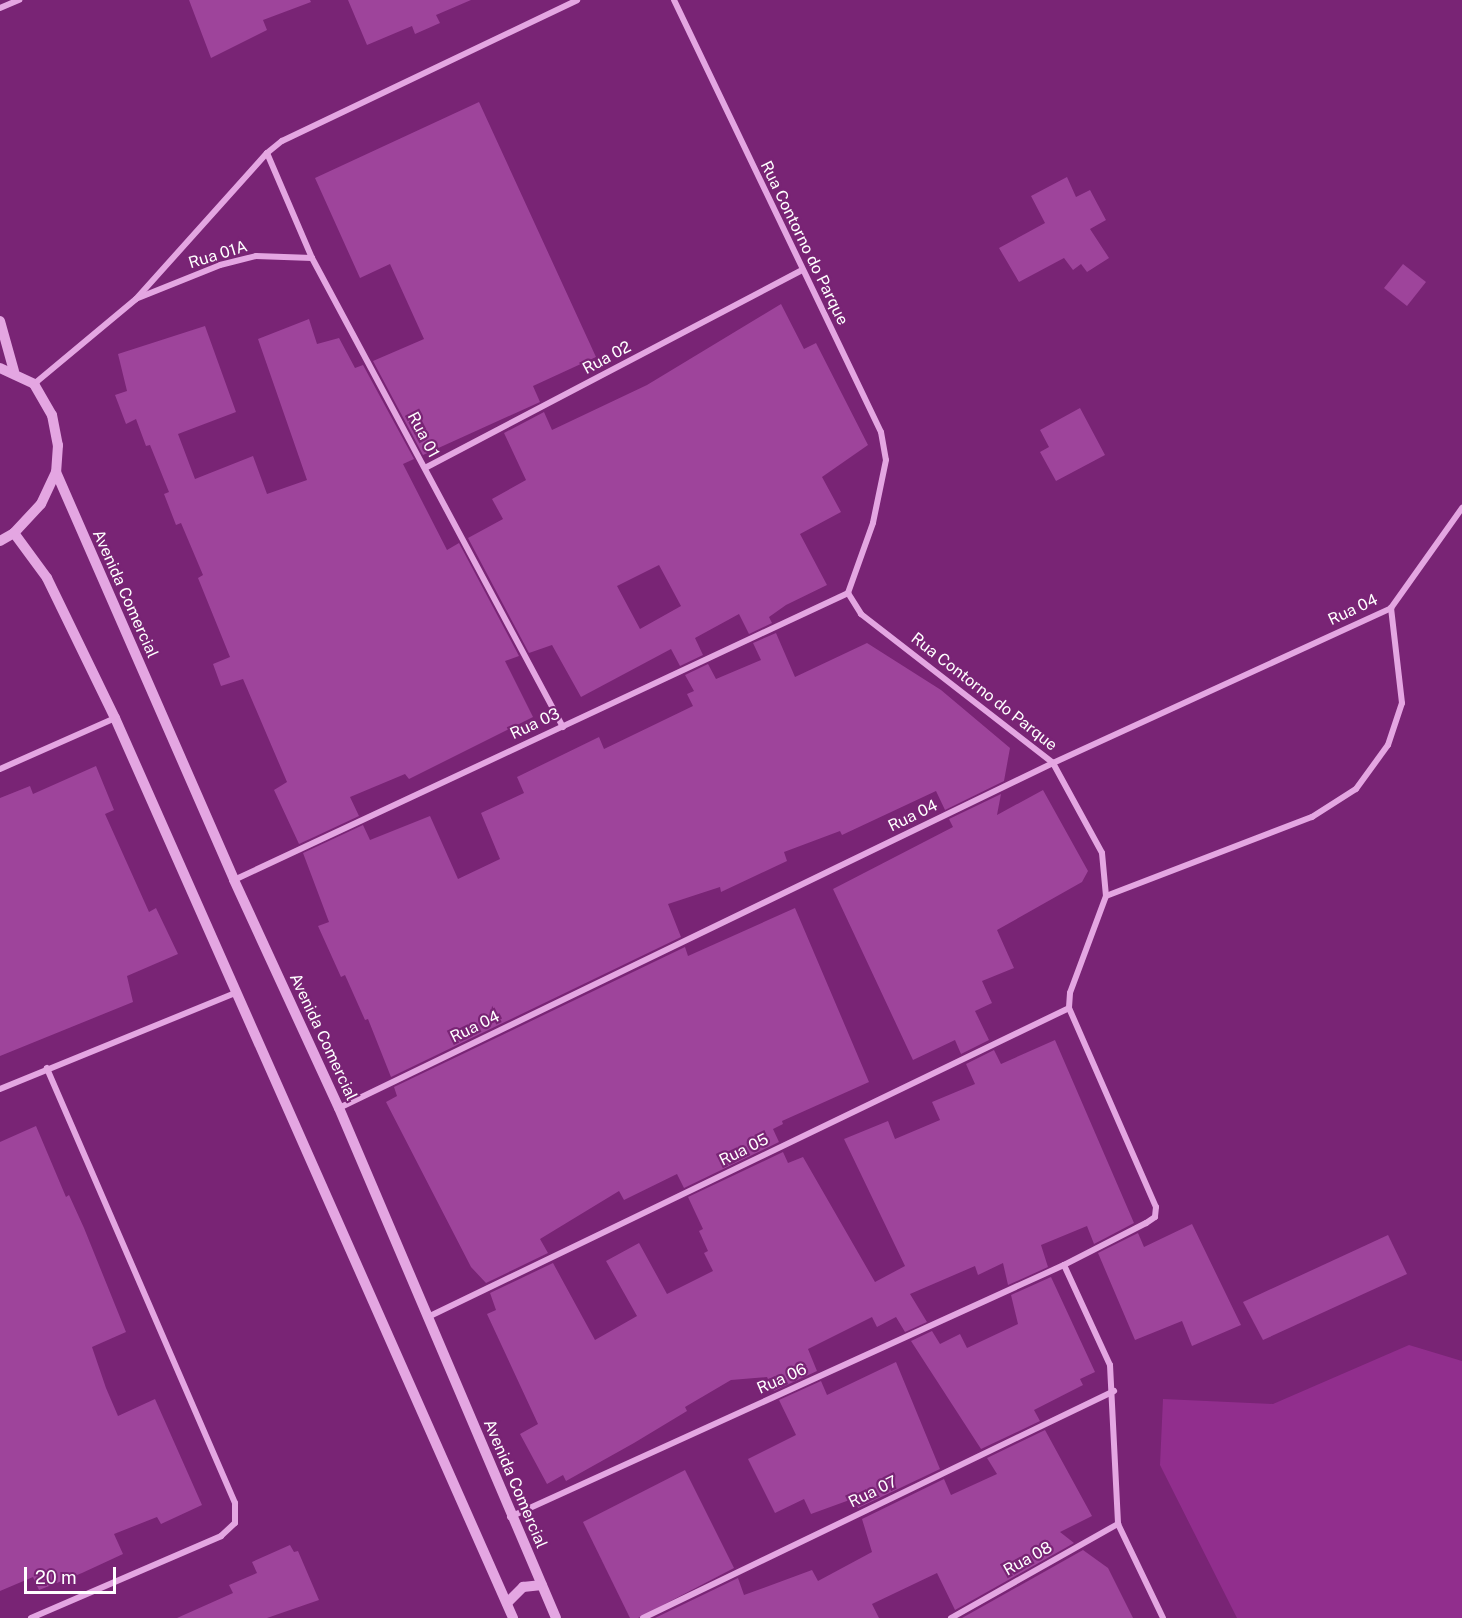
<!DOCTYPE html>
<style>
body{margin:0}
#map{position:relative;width:1462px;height:1618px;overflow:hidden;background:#792475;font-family:"Public Sans",sans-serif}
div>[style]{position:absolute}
.green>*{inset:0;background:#912e8d}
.building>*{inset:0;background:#9e449b}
.minor>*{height:6px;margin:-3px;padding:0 3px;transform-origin:3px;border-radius:3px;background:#e4a6e2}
.tertiary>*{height:10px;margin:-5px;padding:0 5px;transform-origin:5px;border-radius:5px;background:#e4a6e2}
span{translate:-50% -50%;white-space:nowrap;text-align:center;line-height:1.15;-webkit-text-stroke:4.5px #792475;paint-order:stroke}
.street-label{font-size:16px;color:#fff}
.scale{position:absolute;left:24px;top:1567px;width:92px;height:27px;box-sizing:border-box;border:3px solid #fff;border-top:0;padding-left:8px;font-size:18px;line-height:21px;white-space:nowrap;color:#fff;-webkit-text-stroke:4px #792475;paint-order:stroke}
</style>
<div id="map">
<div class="green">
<i style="clip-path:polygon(1409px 1345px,1462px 1361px,1462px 1618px,1237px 1618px,1160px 1465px,1163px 1399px,1273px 1404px)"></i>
</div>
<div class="building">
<i style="clip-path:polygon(189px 0,310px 0,311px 2px,263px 20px,267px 30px,211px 58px)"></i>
<i style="clip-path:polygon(348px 0,471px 0,436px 15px,440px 23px,415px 34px,412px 26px,367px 45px)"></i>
<i style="clip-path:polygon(479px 102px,596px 357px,533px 386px,540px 402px,423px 455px,373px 361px,424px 339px,390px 264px,360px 278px,315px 178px)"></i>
<i style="clip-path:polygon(1067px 177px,1076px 197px,1090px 190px,1106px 220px,1090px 229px,1109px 258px,1087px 272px,1081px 264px,1073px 270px,1064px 258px,1019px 282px,999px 248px,1045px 223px,1031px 196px)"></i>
<i style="clip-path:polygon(1403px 264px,1426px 282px,1407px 306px,1384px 288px)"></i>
<i style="clip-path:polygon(evenodd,781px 304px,804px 349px,816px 343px,868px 445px,822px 477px,841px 512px,800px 534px,827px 585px,786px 605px,769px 617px,772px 623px,749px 634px,739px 614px,695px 638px,703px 655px,680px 666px,671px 649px,581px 697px,552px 645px,529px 653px,468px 538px,503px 519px,492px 499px,526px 480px,504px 433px,544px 412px,552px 430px,647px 385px,781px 304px,659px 565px,681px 606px,640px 629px,617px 586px,659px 565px)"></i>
<i style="clip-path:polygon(309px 319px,317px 344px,339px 338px,355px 368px,363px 365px,414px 459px,403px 464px,447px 550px,459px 543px,519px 656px,505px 661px,533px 717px,409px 779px,405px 774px,350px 797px,359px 816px,299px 844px,274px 790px,287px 782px,243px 679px,221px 686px,213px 664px,230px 657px,198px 578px,203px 575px,181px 523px,176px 525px,164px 494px,169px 492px,150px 445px,146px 446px,136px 419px,126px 424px,115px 395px,127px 391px,118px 354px,205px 326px,236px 412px,178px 434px,195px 479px,253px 456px,267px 494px,307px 480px,258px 339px)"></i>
<i style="clip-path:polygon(1080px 408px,1105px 455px,1056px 481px,1040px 452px,1049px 447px,1040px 430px)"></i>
<i style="clip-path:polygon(776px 633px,795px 677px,867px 643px,941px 690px,1010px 748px,1004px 781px,945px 810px,936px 791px,842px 835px,840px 831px,784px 852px,787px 861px,721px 892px,720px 887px,668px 904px,681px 937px,391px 1077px,368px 1019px,365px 1020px,345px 975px,341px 977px,318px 926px,329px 922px,303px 853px,363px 825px,370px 840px,430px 816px,458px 879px,500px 859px,481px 813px,524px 793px,517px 777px,599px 737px,604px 749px,693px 706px,687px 694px,694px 691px,685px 675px,708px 664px,716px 679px,761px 660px,753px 643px)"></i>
<i style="clip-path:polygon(96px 766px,114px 810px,105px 814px,149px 912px,156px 908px,178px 954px,127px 976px,133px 1002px,0 1056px,0 798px,30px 786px,33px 794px)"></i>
<i style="clip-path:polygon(1043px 790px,1088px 871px,1082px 882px,997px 930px,1014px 968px,982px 981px,992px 1003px,975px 1011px,989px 1040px,961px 1054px,955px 1040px,913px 1060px,833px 889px,953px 827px,949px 819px,1001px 794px,997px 815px)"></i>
<i style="clip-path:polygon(795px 908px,869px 1082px,782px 1121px,783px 1124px,773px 1129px,779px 1142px,684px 1188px,677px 1174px,624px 1200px,619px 1191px,540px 1239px,548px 1253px,486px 1283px,471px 1267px,386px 1102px,397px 1096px,394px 1087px,685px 947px,688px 956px)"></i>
<i style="clip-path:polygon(1055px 1040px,1134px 1223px,1094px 1244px,1087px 1226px,1041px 1245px,1048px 1267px,1008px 1285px,1003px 1263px,978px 1275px,975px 1266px,910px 1294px,927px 1322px,905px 1332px,896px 1317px,877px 1327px,872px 1317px,808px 1349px,817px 1371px,774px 1391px,767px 1377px,731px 1380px,685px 1407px,687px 1411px,634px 1443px,566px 1481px,563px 1475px,547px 1484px,520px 1434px,538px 1424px,487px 1314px,496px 1310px,490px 1293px,553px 1263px,595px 1340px,637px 1316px,606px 1261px,639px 1243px,667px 1294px,713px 1271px,704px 1253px,708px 1251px,699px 1231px,703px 1229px,688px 1197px,783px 1152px,788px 1163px,803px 1157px,875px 1282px,905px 1266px,844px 1139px,888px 1121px,895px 1139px,940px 1120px,932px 1102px,975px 1084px,966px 1064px,994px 1050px,1001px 1064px)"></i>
<i style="clip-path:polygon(36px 1126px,66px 1197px,69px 1195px,84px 1228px,126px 1332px,92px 1347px,106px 1388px,118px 1416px,155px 1399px,202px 1505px,161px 1524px,157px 1517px,114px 1534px,123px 1554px,82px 1573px,39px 1590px,33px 1577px,0 1591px,0 1142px)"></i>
<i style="clip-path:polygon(1192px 1224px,1241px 1325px,1192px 1346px,1182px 1321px,1135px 1340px,1098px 1253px,1138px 1233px,1144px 1247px)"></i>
<i style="clip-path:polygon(1388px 1235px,1407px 1274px,1263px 1340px,1243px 1302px)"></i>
<i style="clip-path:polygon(1051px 1277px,1095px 1372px,1080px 1379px,1083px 1385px,1034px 1410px,1040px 1421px,981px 1449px,911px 1341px,932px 1331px,940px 1344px,960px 1334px,967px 1348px,1018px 1324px,1011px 1295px)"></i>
<i style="clip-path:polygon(896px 1362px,940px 1469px,858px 1508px,855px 1498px,811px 1514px,804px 1499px,775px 1513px,748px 1459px,796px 1435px,779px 1400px,821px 1381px,827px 1395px)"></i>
<i style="clip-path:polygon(1045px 1430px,1092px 1516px,1060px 1532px,1074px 1543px,955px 1610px,937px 1573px,872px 1604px,879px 1618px,655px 1618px,738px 1578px,744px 1595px,812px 1570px,818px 1581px,872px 1552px,862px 1519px,944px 1479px,951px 1495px,997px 1474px,987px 1458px)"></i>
<i style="clip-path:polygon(685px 1470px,734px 1568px,638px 1618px,630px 1618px,583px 1522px)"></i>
<i style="clip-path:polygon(290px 1545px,294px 1552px,298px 1551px,319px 1600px,267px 1618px,177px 1618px,233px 1593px,229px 1585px,257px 1573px,252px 1562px)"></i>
<i style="clip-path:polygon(1083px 1550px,1108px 1568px,1133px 1618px,962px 1618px)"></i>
</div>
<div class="minor">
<i style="left:674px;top:0;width:479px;rotate:64.4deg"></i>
<i style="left:881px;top:432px;width:28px;rotate:80deg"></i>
<i style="left:886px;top:460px;width:64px;rotate:101.7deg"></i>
<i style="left:873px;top:523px;width:74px;rotate:109.7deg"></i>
<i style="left:848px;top:593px;width:25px;rotate:58deg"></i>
<i style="left:861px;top:614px;width:243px;rotate:37.8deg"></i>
<i style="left:1053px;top:763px;width:102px;rotate:61.4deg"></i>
<i style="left:1102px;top:853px;width:43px;rotate:84.7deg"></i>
<i style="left:1106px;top:896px;width:103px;rotate:110.4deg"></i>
<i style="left:1070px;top:993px;width:15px;rotate:94deg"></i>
<i style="left:1069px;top:1008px;width:217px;rotate:66.4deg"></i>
<i style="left:1156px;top:1207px;width:10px;rotate:96deg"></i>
<i style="left:1155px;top:1217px;width:11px;rotate:146deg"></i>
<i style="left:1146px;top:1223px;width:92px;rotate:152.9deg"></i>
<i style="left:1064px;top:1265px;width:110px;rotate:65.3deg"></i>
<i style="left:1110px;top:1365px;width:159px;rotate:87.1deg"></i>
<i style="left:1118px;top:1524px;width:104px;rotate:64.4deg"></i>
<i style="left:0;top:8px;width:21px;rotate:-23deg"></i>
<i style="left:267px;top:153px;width:114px;rotate:66.8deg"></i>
<i style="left:312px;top:258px;width:532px;rotate:61.85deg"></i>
<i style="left:138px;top:298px;width:88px;rotate:-21.9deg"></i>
<i style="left:220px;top:265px;width:37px;rotate:-14deg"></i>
<i style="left:256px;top:256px;width:56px;rotate:2deg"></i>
<i style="left:34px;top:384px;width:133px;rotate:-39.8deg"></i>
<i style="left:136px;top:299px;width:196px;rotate:-48.1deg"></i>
<i style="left:267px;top:153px;width:19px;rotate:-39deg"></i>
<i style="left:282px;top:141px;width:327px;rotate:-25.5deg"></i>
<i style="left:425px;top:468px;width:426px;rotate:-27.7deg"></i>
<i style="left:0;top:769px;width:126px;rotate:-23.9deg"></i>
<i style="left:234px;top:880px;width:678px;rotate:-25.05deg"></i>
<i style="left:1106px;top:896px;width:221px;rotate:-21deg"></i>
<i style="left:1312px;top:817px;width:52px;rotate:-32.5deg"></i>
<i style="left:1356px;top:789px;width:54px;rotate:-54deg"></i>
<i style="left:1388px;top:745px;width:44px;rotate:-71.6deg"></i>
<i style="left:1402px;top:703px;width:96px;rotate:-96.6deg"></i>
<i style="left:0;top:1089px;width:254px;rotate:-22.2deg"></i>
<i style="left:339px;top:1108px;width:793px;rotate:-25.79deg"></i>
<i style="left:1053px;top:763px;width:372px;rotate:-24.6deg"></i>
<i style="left:1391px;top:608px;width:123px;rotate:-54.6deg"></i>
<i style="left:430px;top:1316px;width:709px;rotate:-25.73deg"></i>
<i style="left:510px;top:1517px;width:609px;rotate:-24.46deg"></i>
<i style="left:31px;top:1618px;width:207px;rotate:-23.3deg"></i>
<i style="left:221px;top:1536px;width:19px;rotate:-43deg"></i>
<i style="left:235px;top:1523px;width:20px;rotate:-90deg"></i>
<i style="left:235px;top:1503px;width:474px;rotate:-113.4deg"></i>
<i style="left:643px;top:1618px;width:523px;rotate:-25.73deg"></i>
<i style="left:951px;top:1618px;width:192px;rotate:-29.4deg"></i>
</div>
<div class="tertiary">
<i style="left:0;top:321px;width:52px;rotate:74.4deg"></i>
<i style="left:0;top:368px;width:38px;rotate:25deg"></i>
<i style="left:34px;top:384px;width:36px;rotate:60deg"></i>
<i style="left:52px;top:415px;width:31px;rotate:79deg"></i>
<i style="left:58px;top:445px;width:27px;rotate:94deg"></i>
<i style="left:56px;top:472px;width:35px;rotate:115deg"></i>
<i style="left:41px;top:504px;width:40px;rotate:133deg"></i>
<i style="left:14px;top:533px;width:16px;rotate:150deg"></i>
<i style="left:56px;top:472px;width:445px;rotate:66.4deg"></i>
<i style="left:234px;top:880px;width:251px;rotate:65.3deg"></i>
<i style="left:339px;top:1108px;width:554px;rotate:66.95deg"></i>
<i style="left:14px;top:533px;width:56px;rotate:53.7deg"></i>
<i style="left:47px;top:578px;width:156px;rotate:64.1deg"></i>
<i style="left:115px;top:718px;width:984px;rotate:66.14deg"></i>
<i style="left:507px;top:1603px;width:23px;rotate:-45deg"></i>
<i style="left:523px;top:1587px;width:19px;rotate:-6deg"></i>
</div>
<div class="street-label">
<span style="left:804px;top:243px;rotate:64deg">Rua Contorno do Parque</span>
<span style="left:218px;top:255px;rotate:-17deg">Rua 01A</span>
<span style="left:607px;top:358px;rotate:-28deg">Rua 02</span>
<span style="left:423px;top:435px;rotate:62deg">Rua 01</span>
<span style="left:125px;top:594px;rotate:66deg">Avenida Comercial</span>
<span style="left:1353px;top:610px;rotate:-25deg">Rua 04</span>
<span style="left:984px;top:692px;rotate:38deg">Rua Contorno do Parque</span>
<span style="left:535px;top:724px;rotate:-25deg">Rua 03</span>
<span style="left:913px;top:816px;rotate:-26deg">Rua 04</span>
<span style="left:475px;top:1027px;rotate:-26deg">Rua 04</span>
<span style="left:323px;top:1037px;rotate:65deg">Avenida Comercial</span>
<span style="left:744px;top:1150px;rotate:-26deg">Rua 05</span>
<span style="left:782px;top:1379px;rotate:-24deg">Rua 06</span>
<span style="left:515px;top:1484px;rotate:67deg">Avenida Comercial</span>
<span style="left:873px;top:1492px;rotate:-26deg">Rua 07</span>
<span style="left:1028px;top:1559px;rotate:-29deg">Rua 08</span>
</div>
<div class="scale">20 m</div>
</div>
